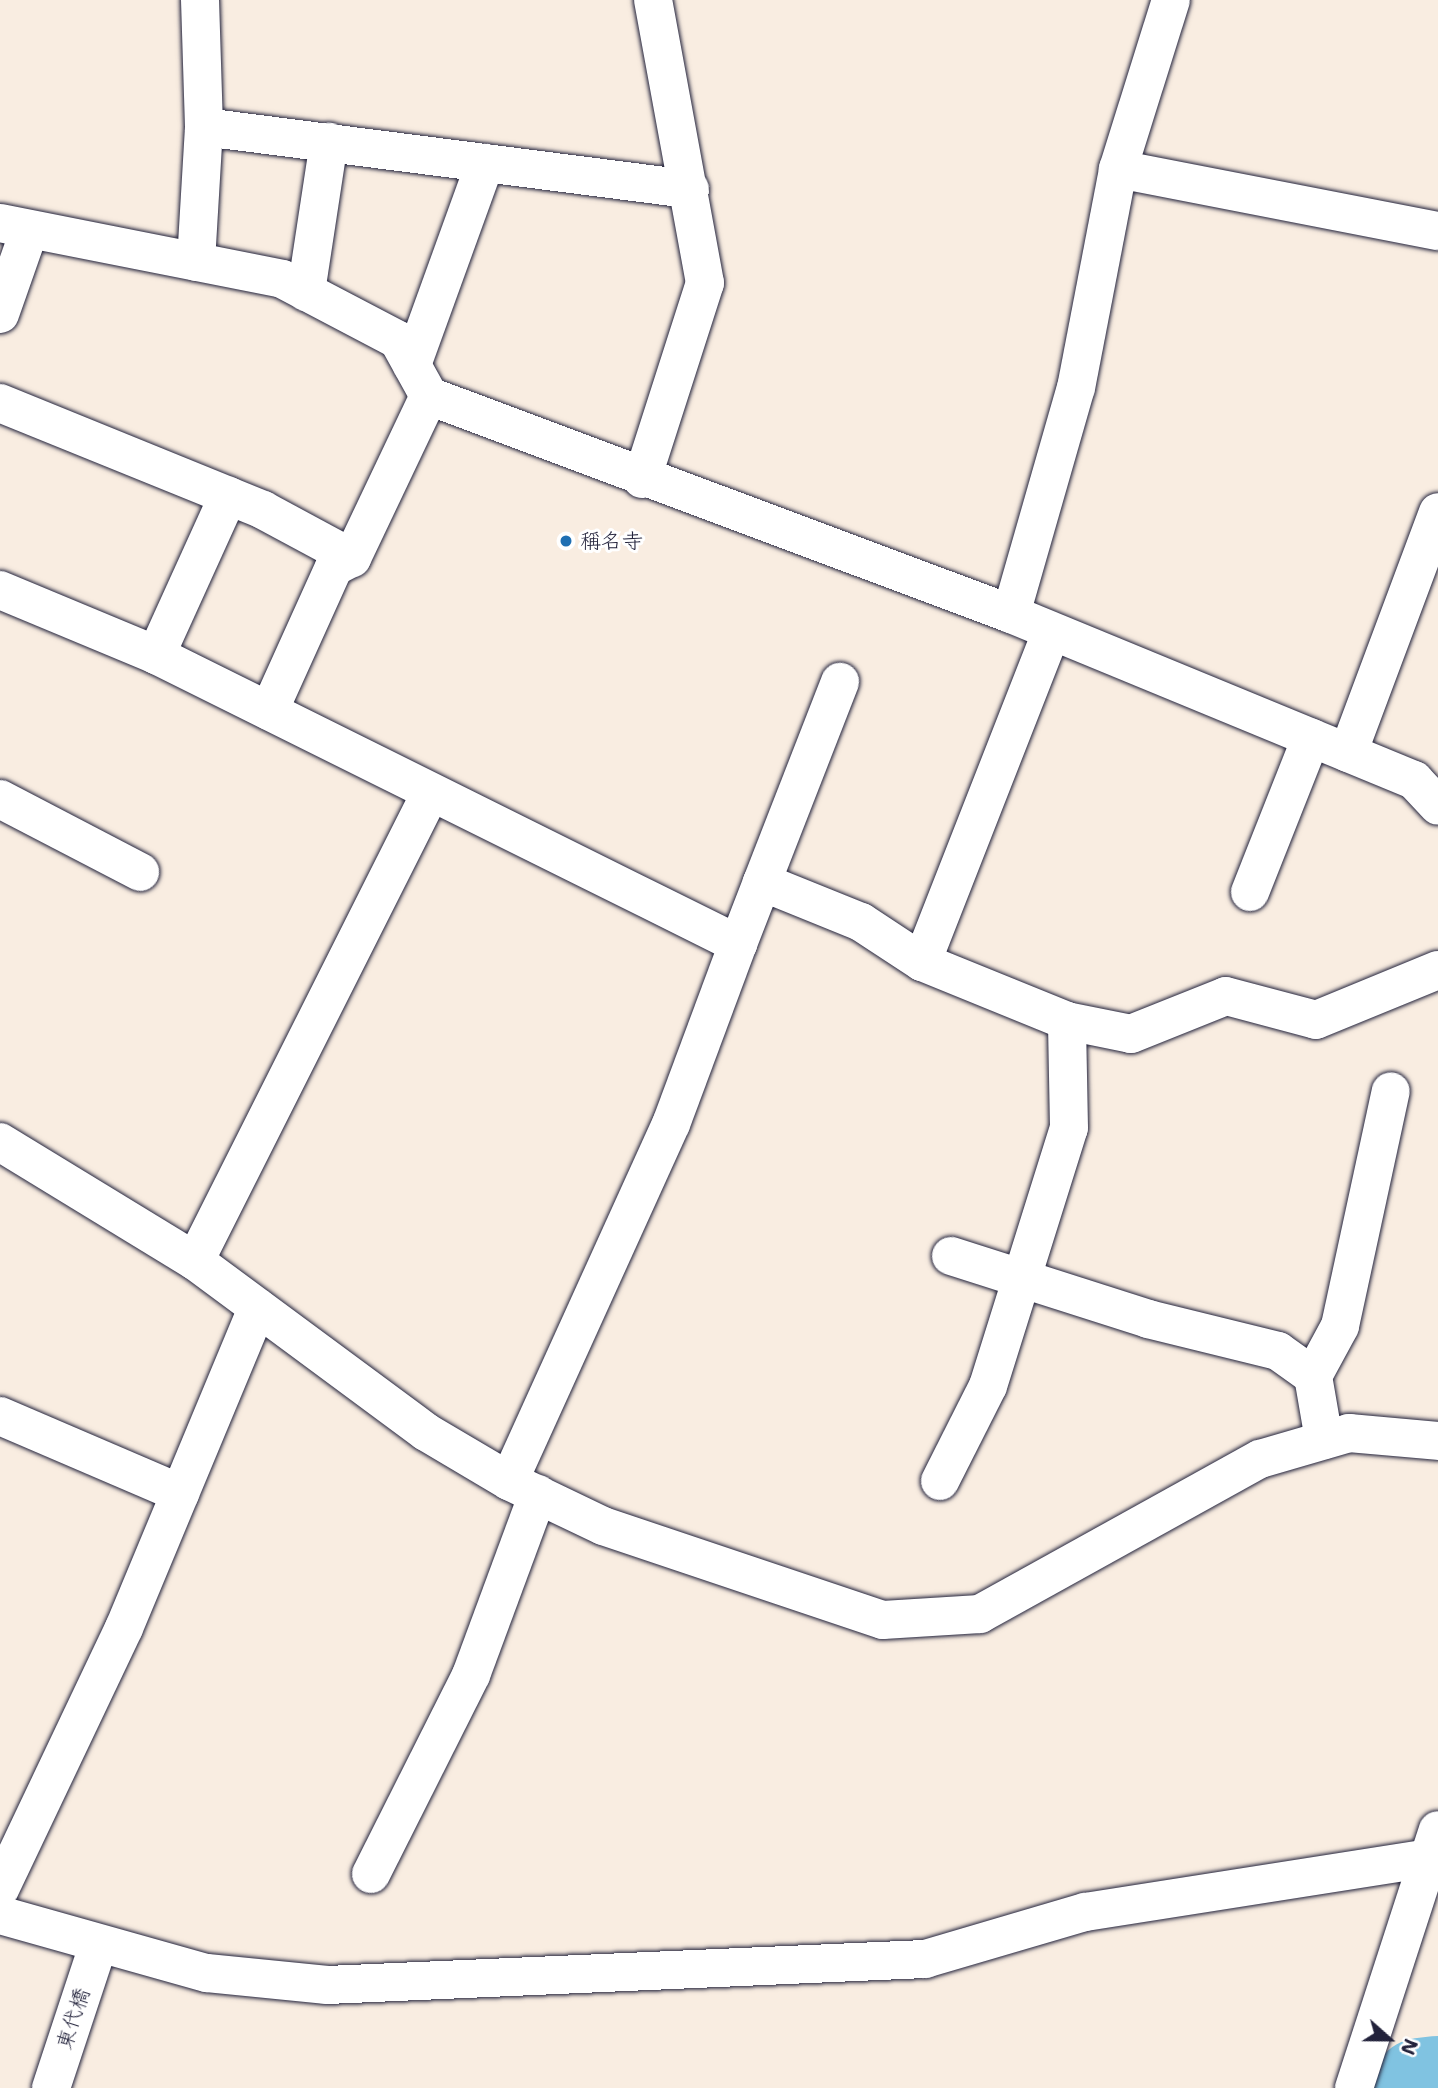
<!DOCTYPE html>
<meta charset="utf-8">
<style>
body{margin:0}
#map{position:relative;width:1438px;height:2088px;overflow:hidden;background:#f9ede1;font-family:"Shantell Sans","Klee One",sans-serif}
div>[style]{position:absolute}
.river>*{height:100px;margin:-50px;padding:0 50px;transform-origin:50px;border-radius:50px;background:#80c3e1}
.roads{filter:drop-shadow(0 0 2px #22223b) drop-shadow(0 0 2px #22223b)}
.minor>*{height:38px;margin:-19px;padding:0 19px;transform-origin:19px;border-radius:19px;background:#fff}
.major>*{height:38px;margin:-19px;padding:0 19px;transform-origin:19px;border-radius:19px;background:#fff}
.dots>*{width:19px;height:19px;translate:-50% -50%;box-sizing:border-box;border:4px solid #fff;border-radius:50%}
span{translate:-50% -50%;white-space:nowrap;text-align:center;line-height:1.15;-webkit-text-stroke:6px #fff;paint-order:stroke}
.poi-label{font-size:21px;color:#22223b}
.left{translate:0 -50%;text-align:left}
.street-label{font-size:21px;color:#22223b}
.north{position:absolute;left:1354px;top:2004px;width:70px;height:70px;-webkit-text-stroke:5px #fff;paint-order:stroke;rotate:111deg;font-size:19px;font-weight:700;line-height:28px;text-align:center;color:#22223b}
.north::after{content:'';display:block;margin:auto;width:24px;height:32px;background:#22223b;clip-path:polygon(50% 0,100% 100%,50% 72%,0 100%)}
</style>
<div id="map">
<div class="river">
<i style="left:1421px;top:2088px;width:17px;rotate:-7deg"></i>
</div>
<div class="roads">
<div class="minor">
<i style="left:204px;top:127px;width:490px;rotate:7.3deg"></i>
<i style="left:1118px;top:169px;width:326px;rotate:11deg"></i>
<i style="left:0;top:223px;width:288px;rotate:11.2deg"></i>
<i style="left:282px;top:279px;width:131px;rotate:27.7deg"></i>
<i style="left:398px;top:340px;width:64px;rotate:61deg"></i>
<i style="left:429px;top:396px;width:621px;rotate:20.53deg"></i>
<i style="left:1011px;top:614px;width:436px;rotate:22.4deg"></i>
<i style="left:1414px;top:780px;width:35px;rotate:47deg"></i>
<i style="left:196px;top:262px;width:135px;rotate:-86.6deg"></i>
<i style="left:204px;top:127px;width:127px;rotate:-91.8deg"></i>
<i style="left:306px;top:292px;width:152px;rotate:-81.3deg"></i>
<i style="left:0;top:314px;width:88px;rotate:-70.7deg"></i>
<i style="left:412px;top:365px;width:215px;rotate:-70.1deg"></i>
<i style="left:0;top:403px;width:284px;rotate:22.1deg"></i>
<i style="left:263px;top:510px;width:101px;rotate:28.3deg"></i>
<i style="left:642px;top:479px;width:206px;rotate:-72.2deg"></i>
<i style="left:705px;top:283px;width:288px;rotate:-100.4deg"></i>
<i style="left:0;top:590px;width:169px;rotate:22.6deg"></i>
<i style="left:156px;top:655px;width:650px;rotate:26.41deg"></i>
<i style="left:738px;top:944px;width:66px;rotate:-68.8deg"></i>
<i style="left:762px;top:882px;width:107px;rotate:22deg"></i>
<i style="left:861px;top:922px;width:73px;rotate:33.3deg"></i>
<i style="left:922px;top:962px;width:354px;rotate:-68.6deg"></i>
<i style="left:1011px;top:614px;width:235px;rotate:-74deg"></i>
<i style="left:1076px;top:388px;width:223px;rotate:-79.1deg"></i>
<i style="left:1118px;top:169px;width:177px;rotate:-72.6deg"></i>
<i style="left:156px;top:655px;width:175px;rotate:-65.6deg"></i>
<i style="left:269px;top:711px;width:158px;rotate:-65.7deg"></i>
<i style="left:334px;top:567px;width:20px;rotate:-27deg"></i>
<i style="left:352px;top:558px;width:179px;rotate:-64.6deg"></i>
<i style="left:1348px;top:753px;width:257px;rotate:-69.5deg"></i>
<i style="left:0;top:799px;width:158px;rotate:27.5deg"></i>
<i style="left:762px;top:882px;width:215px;rotate:-68.7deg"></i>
<i style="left:1250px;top:892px;width:166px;rotate:-68.4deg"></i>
<i style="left:922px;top:962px;width:157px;rotate:22.1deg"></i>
<i style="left:1067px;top:1021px;width:65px;rotate:11.5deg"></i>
<i style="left:1131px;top:1034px;width:102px;rotate:-21.8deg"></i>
<i style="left:1226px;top:996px;width:93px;rotate:14.9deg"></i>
<i style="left:1316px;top:1020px;width:132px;rotate:-22.3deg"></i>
<i style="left:0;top:1142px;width:228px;rotate:31.4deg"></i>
<i style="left:195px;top:1261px;width:287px;rotate:36.5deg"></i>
<i style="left:426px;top:1432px;width:96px;rotate:30.6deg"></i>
<i style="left:509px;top:1481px;width:104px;rotate:25.6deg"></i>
<i style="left:603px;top:1526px;width:295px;rotate:18.6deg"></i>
<i style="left:883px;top:1620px;width:97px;rotate:-3.5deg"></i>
<i style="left:980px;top:1614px;width:320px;rotate:-29deg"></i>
<i style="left:1260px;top:1459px;width:93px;rotate:-16.3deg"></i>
<i style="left:1349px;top:1433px;width:89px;rotate:5.1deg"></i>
<i style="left:951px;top:1256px;width:207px;rotate:17.7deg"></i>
<i style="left:1148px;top:1319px;width:134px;rotate:13.8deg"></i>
<i style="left:1278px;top:1351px;width:43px;rotate:35.5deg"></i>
<i style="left:1313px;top:1376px;width:65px;rotate:80.2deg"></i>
<i style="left:195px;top:1261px;width:523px;rotate:-63.29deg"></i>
<i style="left:1313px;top:1376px;width:57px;rotate:-61.6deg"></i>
<i style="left:1340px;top:1326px;width:240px;rotate:-77.8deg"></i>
<i style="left:0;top:1416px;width:196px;rotate:23.2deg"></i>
<i style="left:509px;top:1481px;width:392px;rotate:-65.6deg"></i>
<i style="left:671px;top:1124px;width:192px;rotate:-69.6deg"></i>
<i style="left:940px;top:1481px;width:106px;rotate:-63.2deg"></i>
<i style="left:988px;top:1386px;width:270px;rotate:-72.6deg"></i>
<i style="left:1069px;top:1128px;width:107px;rotate:-91.1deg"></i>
<i style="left:371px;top:1874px;width:223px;rotate:-63.3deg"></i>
<i style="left:471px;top:1675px;width:193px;rotate:-69.7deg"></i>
<i style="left:0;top:1889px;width:289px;rotate:-64.6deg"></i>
<i style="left:124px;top:1628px;width:347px;rotate:-67.4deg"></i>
<i style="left:0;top:1915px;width:215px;rotate:15.7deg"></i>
<i style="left:207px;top:1973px;width:121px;rotate:5.7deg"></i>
<i style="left:327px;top:1985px;width:599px;rotate:-2.49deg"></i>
<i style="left:925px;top:1959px;width:167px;rotate:-16.4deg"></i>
<i style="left:1085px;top:1912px;width:357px;rotate:-8.9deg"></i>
<i style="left:51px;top:2088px;width:150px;rotate:-71.7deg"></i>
</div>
<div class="major">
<i style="left:1354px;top:2088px;width:271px;rotate:-72deg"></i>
</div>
</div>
<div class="dots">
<i style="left:566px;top:541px;background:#1f6fb2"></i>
</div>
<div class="poi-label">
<span class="left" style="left:580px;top:541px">稱名寺</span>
</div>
<div class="street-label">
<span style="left:73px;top:2019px;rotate:-72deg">東代橋</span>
</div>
<div class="north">N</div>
</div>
